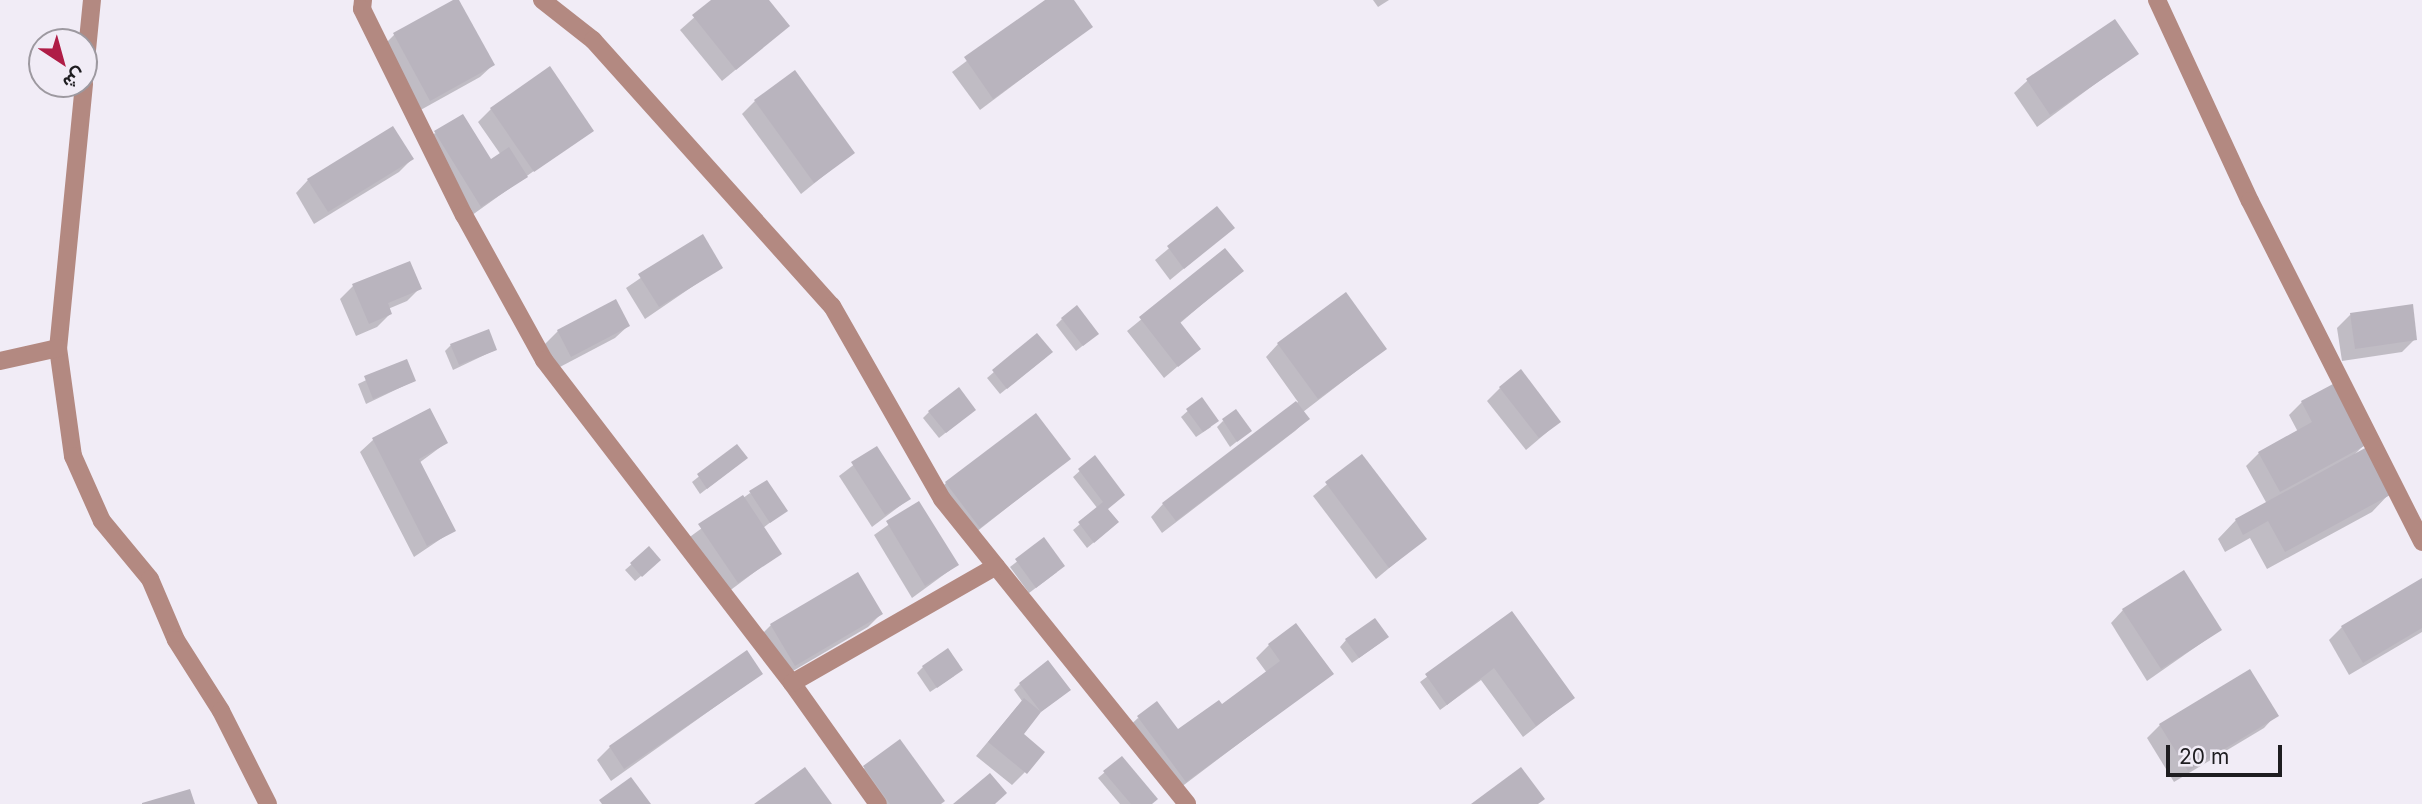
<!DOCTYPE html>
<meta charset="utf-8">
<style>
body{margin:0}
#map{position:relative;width:2422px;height:804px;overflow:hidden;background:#f1ecf6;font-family:Inter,Vazirmatn,sans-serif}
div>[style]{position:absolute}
.shadow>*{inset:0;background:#0003}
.building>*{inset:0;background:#b9b4be}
.minor>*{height:18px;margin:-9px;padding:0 9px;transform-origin:9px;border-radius:9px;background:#b38981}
span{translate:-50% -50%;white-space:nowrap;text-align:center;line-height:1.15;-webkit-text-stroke:5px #f1ecf6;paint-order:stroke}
.north{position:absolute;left:28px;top:28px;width:70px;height:70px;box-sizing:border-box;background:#f1ecf6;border:2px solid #9d99a0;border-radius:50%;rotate:144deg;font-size:19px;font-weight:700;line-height:28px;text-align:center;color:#1e1d20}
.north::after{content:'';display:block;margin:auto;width:24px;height:32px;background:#af1d46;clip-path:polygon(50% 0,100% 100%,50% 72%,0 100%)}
.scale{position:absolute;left:2166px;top:745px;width:116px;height:32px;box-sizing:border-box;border:4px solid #1e1d20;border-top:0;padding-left:9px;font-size:21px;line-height:24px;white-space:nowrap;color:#1e1d20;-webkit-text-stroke:5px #f1ecf6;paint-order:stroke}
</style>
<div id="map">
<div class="shadow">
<i style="clip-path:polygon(457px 0,493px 65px,480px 77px,417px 112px,381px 48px,394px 35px)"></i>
<i style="clip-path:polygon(714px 0,767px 0,774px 38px,722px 81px,680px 30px)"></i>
<i style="clip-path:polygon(1048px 0,1072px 0,1091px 27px,980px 110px,952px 72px)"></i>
<i style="clip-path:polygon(1373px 0,1389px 0,1378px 7px)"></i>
<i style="clip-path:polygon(2137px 53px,2037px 127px,2014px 93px,2027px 81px)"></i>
<i style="clip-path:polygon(755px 101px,852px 153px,801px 194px,742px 114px)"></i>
<i style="clip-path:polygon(491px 109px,591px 130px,468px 218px,422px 145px,435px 133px,490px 161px,501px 155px,478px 122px)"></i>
<i style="clip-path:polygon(412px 159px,399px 172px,314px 224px,296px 193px,308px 180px)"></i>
<i style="clip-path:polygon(1217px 208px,1233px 228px,1170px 280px,1155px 260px)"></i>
<i style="clip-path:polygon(702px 236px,721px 267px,645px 319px,626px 288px)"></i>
<i style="clip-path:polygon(1225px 251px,1241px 271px,1179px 324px,1198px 349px,1164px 378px,1127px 331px)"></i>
<i style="clip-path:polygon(353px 286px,419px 289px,407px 301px,388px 309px,390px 314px,377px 327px,356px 336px,340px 299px)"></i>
<i style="clip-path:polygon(2350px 315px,2415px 339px,2402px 352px,2342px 361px,2337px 328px)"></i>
<i style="clip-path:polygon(1062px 319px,1090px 340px,1076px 351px,1056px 325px)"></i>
<i style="clip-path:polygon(628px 326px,615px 338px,558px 368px,545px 344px,558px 331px)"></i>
<i style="clip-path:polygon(1037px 335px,1045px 358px,1000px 394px,987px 378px)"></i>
<i style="clip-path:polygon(1278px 344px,1385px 349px,1303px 412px,1308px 419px,1295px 431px,1162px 533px,1151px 517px,1163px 504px,1298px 402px,1266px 357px)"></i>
<i style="clip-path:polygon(451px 345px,495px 350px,453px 370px,445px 351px)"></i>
<i style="clip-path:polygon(406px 361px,414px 381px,366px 404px,358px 384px)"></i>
<i style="clip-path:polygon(1500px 388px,1559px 422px,1526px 450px,1487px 401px)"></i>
<i style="clip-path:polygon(1201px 399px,1211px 427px,1196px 437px,1181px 417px)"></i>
<i style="clip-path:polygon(2302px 402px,2364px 445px,2354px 455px,2390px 493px,2372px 512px,2267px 569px,2250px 538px,2225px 552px,2218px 539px,2236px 520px,2267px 504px,2246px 466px,2259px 453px,2298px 432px,2289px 415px)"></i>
<i style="clip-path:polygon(929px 412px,967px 416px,939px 438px,923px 418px)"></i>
<i style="clip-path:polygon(1223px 421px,1250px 431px,1230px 447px,1217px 427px)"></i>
<i style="clip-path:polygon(373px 440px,446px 443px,419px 463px,454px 530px,414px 557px,360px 452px)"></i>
<i style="clip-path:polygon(737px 446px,739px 464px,700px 494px,692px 482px)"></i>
<i style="clip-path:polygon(876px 448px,909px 499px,872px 527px,839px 476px)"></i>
<i style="clip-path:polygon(1361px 456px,1424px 539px,1376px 579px,1313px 496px)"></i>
<i style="clip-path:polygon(1094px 458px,1111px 528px,1087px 548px,1073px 530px,1098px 509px,1073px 477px)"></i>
<i style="clip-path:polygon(1069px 459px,966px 540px,933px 496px,946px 483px)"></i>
<i style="clip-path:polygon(750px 493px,785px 511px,763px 528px,780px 553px,724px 595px,687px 539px)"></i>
<i style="clip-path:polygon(919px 503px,957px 565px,912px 598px,874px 535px)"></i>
<i style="clip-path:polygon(1044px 540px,1057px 572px,1029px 593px,1010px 567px)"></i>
<i style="clip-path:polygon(649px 549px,653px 566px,635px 581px,625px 570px)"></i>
<i style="clip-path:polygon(2422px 580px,2422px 632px,2349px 675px,2329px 640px,2342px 627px)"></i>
<i style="clip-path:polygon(2123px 610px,2220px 630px,2147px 681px,2111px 623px)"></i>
<i style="clip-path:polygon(881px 614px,868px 627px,781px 678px,758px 638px,771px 625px)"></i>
<i style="clip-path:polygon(1511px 614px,1573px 698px,1523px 737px,1481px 680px,1440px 710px,1420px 682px)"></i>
<i style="clip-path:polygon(1346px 640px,1380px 643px,1352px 663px,1340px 647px)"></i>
<i style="clip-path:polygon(1269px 645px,1332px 673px,1172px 794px,1125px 730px,1138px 718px,1178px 732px,1221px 706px,1267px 673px,1256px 658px)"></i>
<i style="clip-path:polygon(923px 667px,954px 676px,930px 692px,917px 673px)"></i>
<i style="clip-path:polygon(761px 674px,611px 781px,597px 760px,610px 747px)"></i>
<i style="clip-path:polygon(1020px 684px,1062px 696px,1036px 715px,1021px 734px,1025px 772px,1012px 785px,976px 756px,1022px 701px,1014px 690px)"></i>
<i style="clip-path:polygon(2276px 715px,2264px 728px,2174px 782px,2147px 738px,2160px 725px)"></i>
<i style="clip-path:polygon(864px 768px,939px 804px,868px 804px,852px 781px)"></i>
<i style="clip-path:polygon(1105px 772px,1150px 804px,1120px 804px,1098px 778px)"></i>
</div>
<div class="building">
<i style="clip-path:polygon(453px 0,459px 0,495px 65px,430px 101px,393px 33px)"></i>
<i style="clip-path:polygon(711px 0,769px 0,790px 26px,736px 70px,692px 15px)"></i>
<i style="clip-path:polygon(1045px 0,1074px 0,1093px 27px,993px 99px,964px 57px)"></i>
<i style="clip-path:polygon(2115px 19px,2139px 54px,2050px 115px,2026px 79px)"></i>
<i style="clip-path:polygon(550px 66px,594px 131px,534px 172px,490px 108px)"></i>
<i style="clip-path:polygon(795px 70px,855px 153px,814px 183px,754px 100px)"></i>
<i style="clip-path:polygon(463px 114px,491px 159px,509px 147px,528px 177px,481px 207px,434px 131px)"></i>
<i style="clip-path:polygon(393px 126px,414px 159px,328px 212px,307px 179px)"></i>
<i style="clip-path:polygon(1217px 206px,1235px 228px,1184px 269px,1167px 246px)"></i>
<i style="clip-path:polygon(703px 234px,723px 268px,659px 307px,638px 274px)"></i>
<i style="clip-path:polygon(1225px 248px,1244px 271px,1180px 322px,1201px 349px,1178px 367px,1139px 317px)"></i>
<i style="clip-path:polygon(410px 261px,422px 289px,388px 303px,392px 314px,369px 324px,352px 284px)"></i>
<i style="clip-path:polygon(1346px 292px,1387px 349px,1318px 399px,1277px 343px)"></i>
<i style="clip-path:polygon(616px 299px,630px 326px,571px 357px,557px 330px)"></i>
<i style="clip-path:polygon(2413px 304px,2417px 340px,2355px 349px,2350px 313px)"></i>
<i style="clip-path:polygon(1077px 305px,1099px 334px,1083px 346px,1061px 318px)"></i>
<i style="clip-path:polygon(489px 329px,497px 350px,459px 365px,450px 344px)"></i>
<i style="clip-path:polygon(1037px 333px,1053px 352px,1007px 389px,992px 370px)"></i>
<i style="clip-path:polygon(407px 359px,416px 381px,373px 399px,364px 376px)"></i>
<i style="clip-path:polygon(1521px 369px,1561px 422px,1539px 438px,1499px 387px)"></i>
<i style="clip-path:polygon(2333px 384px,2366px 445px,2280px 492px,2258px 452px,2312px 422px,2301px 401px)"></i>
<i style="clip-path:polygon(959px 387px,976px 410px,946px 433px,928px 411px)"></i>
<i style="clip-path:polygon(1202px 397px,1219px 421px,1203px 432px,1186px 409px)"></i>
<i style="clip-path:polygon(1296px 401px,1310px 419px,1176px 521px,1162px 503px)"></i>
<i style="clip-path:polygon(430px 408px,448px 443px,419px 459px,456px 531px,427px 546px,372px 438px)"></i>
<i style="clip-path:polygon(1236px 409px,1252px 431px,1237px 442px,1222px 419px)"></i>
<i style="clip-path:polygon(1036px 413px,1071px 459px,980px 528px,945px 482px)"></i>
<i style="clip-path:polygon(737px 444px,748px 458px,707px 489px,697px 474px)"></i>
<i style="clip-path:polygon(877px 446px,911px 499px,885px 515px,851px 462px)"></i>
<i style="clip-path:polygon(2367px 447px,2392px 494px,2285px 552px,2268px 521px,2243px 535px,2235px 519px)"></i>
<i style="clip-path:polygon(1362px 454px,1427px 539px,1389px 568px,1325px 482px)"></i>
<i style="clip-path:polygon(1095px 455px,1125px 495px,1108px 509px,1119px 522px,1094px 543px,1078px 522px,1103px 502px,1078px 469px)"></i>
<i style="clip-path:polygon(767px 480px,788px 511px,770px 523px,749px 491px)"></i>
<i style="clip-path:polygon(743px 495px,782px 554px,738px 583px,698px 524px)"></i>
<i style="clip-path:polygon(919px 501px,959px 565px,925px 586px,886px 521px)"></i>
<i style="clip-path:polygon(1044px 537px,1065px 566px,1036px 588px,1015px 559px)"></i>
<i style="clip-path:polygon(649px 546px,661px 560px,642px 577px,630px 563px)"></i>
<i style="clip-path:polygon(2184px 570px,2222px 630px,2161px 669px,2122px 609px)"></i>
<i style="clip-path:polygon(858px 572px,883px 614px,795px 666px,770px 624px)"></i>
<i style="clip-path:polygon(2422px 578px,2422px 628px,2363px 663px,2341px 626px)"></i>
<i style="clip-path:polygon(1512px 611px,1575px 698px,1536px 726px,1494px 668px,1447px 705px,1425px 674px)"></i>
<i style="clip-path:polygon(1375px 618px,1389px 637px,1359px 658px,1345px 639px)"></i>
<i style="clip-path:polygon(1296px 623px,1334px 674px,1186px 782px,1137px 716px,1157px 701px,1178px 729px,1219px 700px,1222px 704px,1280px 661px,1268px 644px)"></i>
<i style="clip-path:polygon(948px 648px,963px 670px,937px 688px,922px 666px)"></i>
<i style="clip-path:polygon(747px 650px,763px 674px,624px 769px,609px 746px)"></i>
<i style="clip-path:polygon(1048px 660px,1071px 690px,1041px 712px,1024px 734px,1045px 752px,1027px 774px,988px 742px,1024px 698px,1041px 712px,1019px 683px)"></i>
<i style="clip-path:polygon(2250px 669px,2279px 716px,2188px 771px,2159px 724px)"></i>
<i style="clip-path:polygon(900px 739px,945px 801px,941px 804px,890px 804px,863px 766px)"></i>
<i style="clip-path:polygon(1122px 756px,1158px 799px,1152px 804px,1131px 804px,1103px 771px)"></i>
<i style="clip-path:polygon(805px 767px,832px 804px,754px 804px)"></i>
<i style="clip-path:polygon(1521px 767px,1545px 799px,1538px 804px,1471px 804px)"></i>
<i style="clip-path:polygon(990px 773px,1007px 793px,995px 804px,953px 804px)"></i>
<i style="clip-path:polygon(631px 777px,651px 804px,602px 804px,599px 800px)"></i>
<i style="clip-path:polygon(190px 789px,195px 804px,142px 804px,142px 803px)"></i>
</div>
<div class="minor">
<i style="left:363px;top:0;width:9px;rotate:96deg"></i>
<i style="left:362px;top:9px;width:230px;rotate:63.7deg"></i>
<i style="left:464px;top:215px;width:166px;rotate:61.1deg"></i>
<i style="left:544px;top:360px;width:407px;rotate:52.5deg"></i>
<i style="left:792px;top:683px;width:148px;rotate:54.6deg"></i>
<i style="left:542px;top:0;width:65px;rotate:38.1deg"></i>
<i style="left:593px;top:40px;width:358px;rotate:48.1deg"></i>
<i style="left:832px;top:306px;width:222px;rotate:60.3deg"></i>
<i style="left:942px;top:499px;width:391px;rotate:51.2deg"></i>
<i style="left:2157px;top:0;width:221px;rotate:65.2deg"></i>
<i style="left:2250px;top:201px;width:382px;rotate:63.2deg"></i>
<i style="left:84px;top:80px;width:80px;rotate:-84.3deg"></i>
<i style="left:84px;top:84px;width:265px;rotate:95.6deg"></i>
<i style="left:58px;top:348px;width:109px;rotate:82.1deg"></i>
<i style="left:73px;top:456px;width:71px;rotate:66deg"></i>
<i style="left:102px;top:521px;width:75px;rotate:50.4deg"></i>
<i style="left:150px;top:579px;width:66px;rotate:66.9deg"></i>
<i style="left:176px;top:640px;width:84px;rotate:57.6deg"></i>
<i style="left:221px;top:711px;width:104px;rotate:63.2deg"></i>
<i style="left:0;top:361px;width:59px;rotate:-12.6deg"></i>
<i style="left:792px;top:683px;width:235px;rotate:-29.8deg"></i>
</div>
<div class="north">ش</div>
<div class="scale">20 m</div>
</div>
